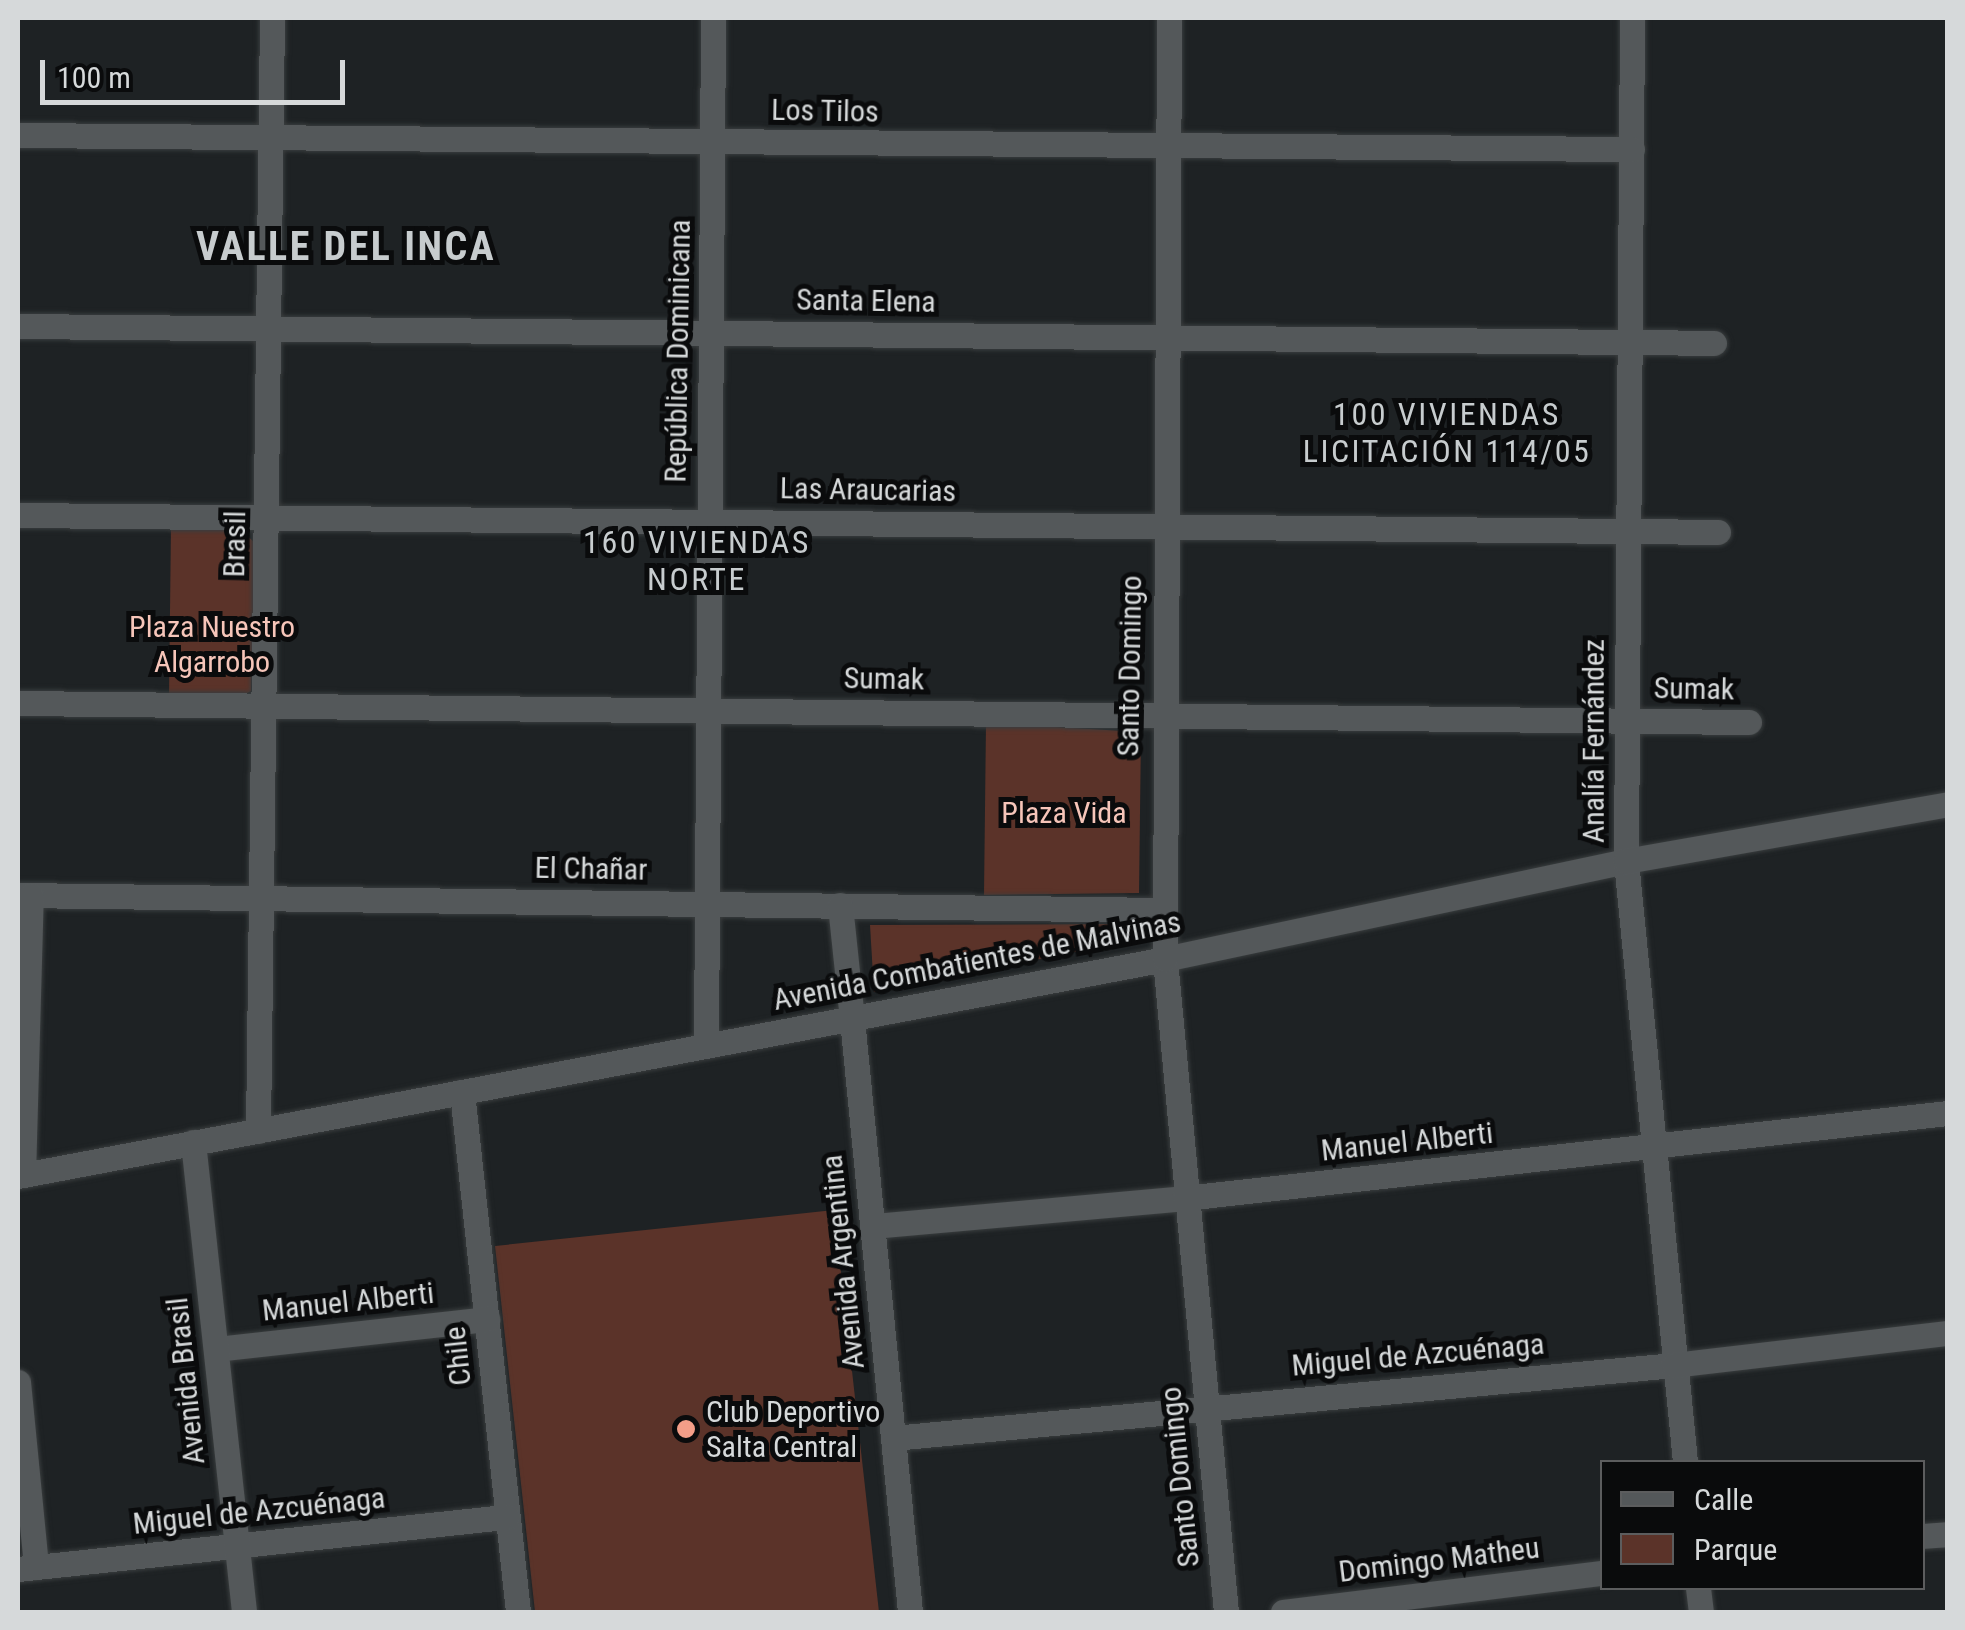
<!DOCTYPE html>
<meta charset="utf-8">
<style>
body{margin:0}
#map{position:relative;width:1965px;height:1630px;overflow:hidden;background:#1e2224;font-family:"Roboto Condensed",sans-serif}
div>[style]{position:absolute}
.green>*{inset:0;background:#5b3329}
.roads{filter:drop-shadow(0 0 2px #393d3e) drop-shadow(0 0 2px #393d3e)}
.minor>*{height:25px;margin:-12.5px;padding:0 12.5px;transform-origin:12.5px;border-radius:12.5px;background:#54585a}
.tertiary>*{height:25px;margin:-12.5px;padding:0 12.5px;transform-origin:12.5px;border-radius:12.5px;background:#54585a}
.dots>*{width:28px;height:28px;translate:-50% -50%;box-sizing:border-box;border:5px solid #0a0b0c;border-radius:50%}
span{translate:-50% -50%;white-space:nowrap;text-align:center;line-height:1.15;-webkit-text-stroke:10px #0a0b0c;paint-order:stroke}
.street-label{font-size:30px;color:#d6d9da}
.park-label{font-size:30px;color:#f6c5b9}
.poi-label{font-size:30px;color:#d6d9da}
.left{translate:0 -50%;text-align:left}
.neighbourhood-label{font-size:32px;color:#c7ccce;letter-spacing:2.5px}
.district-label{font-size:40px;color:#c7ccce;font-weight:700;letter-spacing:2.5px}
.frame{position:absolute;inset:0;border:20px solid #d6d9da;pointer-events:none}
.legend{position:absolute;left:1600px;top:1460px;width:325px;height:130px;box-sizing:border-box;background:#0a0b0c;border:2px solid #5c5d5e;margin:0;padding:12px 18px;list-style:none;font-size:30px;color:#d6d9da}
.legend li{display:flex;align-items:center;gap:20px;height:50px}
.legend b{width:50px;border:2px solid #5c5d5e}
.scale{position:absolute;left:40px;top:60px;width:305px;height:45px;box-sizing:border-box;border:5px solid #d6d9da;border-top:0;padding-left:12px;font-size:30px;line-height:35px;white-space:nowrap;color:#d6d9da;-webkit-text-stroke:8px #0a0b0c;paint-order:stroke}
</style>
<div id="map">
<div class="green">
<i style="clip-path:polygon(171px 526px,239px 528px,256px 544px,251px 691px,242px 696px,169px 696px)"></i>
<i style="clip-path:polygon(986px 723px,1141px 732px,1139px 893px,984px 895px)"></i>
<i style="clip-path:polygon(1124px 924px,1105px 946px,874px 992px,870px 925px)"></i>
<i style="clip-path:polygon(834px 1210px,879px 1612px,535px 1612px,495px 1246px)"></i>
</div>
<div class="roads">
<div class="minor">
<i style="left:1632px;top:18px;width:843px;rotate:90.41deg"></i>
<i style="left:1626px;top:861px;width:604px;rotate:84.39deg"></i>
<i style="left:18px;top:135px;width:1614px;rotate:0.5deg"></i>
<i style="left:18px;top:326px;width:1696px;rotate:0.57deg"></i>
<i style="left:18px;top:515px;width:1700px;rotate:0.57deg"></i>
<i style="left:18px;top:703px;width:1731px;rotate:0.63deg"></i>
<i style="left:18px;top:895px;width:1145px;rotate:0.75deg"></i>
<i style="left:840px;top:905px;width:115px;rotate:84deg"></i>
<i style="left:706px;top:1045px;width:1027px;rotate:-89.61deg"></i>
<i style="left:462px;top:1092px;width:523px;rotate:83.85deg"></i>
<i style="left:258px;top:1131px;width:1113px;rotate:-89.28deg"></i>
<i style="left:23px;top:1175px;width:280px;rotate:-88.4deg"></i>
<i style="left:873px;top:1226px;width:313px;rotate:-5.1deg"></i>
<i style="left:1185px;top:1198px;width:768px;rotate:-6.36deg"></i>
<i style="left:216px;top:1349px;width:273px;rotate:-6.3deg"></i>
<i style="left:18px;top:1382px;width:186px;rotate:84.4deg"></i>
<i style="left:893px;top:1438px;width:784px;rotate:-5.34deg"></i>
<i style="left:1674px;top:1365px;width:276px;rotate:-6.7deg"></i>
<i style="left:1922px;top:1536px;width:26px;rotate:-4deg"></i>
<i style="left:18px;top:1569px;width:492px;rotate:-6.1deg"></i>
<i style="left:1698px;top:1588px;width:24px;rotate:83deg"></i>
<i style="left:1226px;top:1612px;width:656px;rotate:-95.34deg"></i>
<i style="left:1165px;top:959px;width:471px;rotate:-12deg"></i>
<i style="left:1626px;top:861px;width:327px;rotate:-10deg"></i>
<i style="left:1283px;top:1612px;width:321px;rotate:-7deg"></i>
</div>
<div class="tertiary">
<i style="left:852px;top:1019px;width:596px;rotate:84.41deg"></i>
<i style="left:193px;top:1142px;width:473px;rotate:83.8deg"></i>
<i style="left:18px;top:1176px;width:1167px;rotate:-10.71deg"></i>
<i style="left:1165px;top:959px;width:941px;rotate:-89.76deg"></i>
</div>
</div>
<div class="dots">
<i style="left:686px;top:1429px;background:#f49e88"></i>
</div>
<div class="street-label">
<span style="left:825px;top:111px;rotate:1deg">Los Tilos</span>
<span style="left:866px;top:301px;rotate:1deg">Santa Elena</span>
<span style="left:678px;top:351px;rotate:-89deg">República Dominicana</span>
<span style="left:868px;top:490px;rotate:1deg">Las Araucarias</span>
<span style="left:235px;top:544px;rotate:-89deg">Brasil</span>
<span style="left:1130px;top:666px;rotate:-89deg">Santo Domingo</span>
<span style="left:884px;top:679px;rotate:1deg">Sumak</span>
<span style="left:1694px;top:689px;rotate:1deg">Sumak</span>
<span style="left:1594px;top:741px;rotate:-90deg">Analía Fernández</span>
<span style="left:591px;top:869px;rotate:1deg">El Chañar</span>
<span style="left:977px;top:961px;rotate:-11deg">Avenida Combatientes de Malvinas</span>
<span style="left:1407px;top:1142px;rotate:-6deg">Manuel Alberti</span>
<span style="left:843px;top:1262px;rotate:-96deg">Avenida Argentina</span>
<span style="left:348px;top:1302px;rotate:-6deg">Manuel Alberti</span>
<span style="left:1418px;top:1355px;rotate:-5deg">Miguel de Azcuénaga</span>
<span style="left:458px;top:1356px;rotate:-96deg">Chile</span>
<span style="left:186px;top:1381px;rotate:-96deg">Avenida Brasil</span>
<span style="left:1180px;top:1477px;rotate:-96deg">Santo Domingo</span>
<span style="left:259px;top:1511px;rotate:-6deg">Miguel de Azcuénaga</span>
<span style="left:1439px;top:1560px;rotate:-7deg">Domingo Matheu</span>
</div>
<div class="park-label">
<span style="left:212px;top:644px">Plaza Nuestro<br>Algarrobo</span>
<span style="left:1064px;top:813px">Plaza Vida</span>
</div>
<div class="poi-label">
<span class="left" style="left:706px;top:1429px">Club Deportivo<br>Salta Central</span>
</div>
<div class="neighbourhood-label">
<span style="left:1447px;top:433px">100 VIVIENDAS<br>LICITACIÓN 114/05</span>
<span style="left:697px;top:561px">160 VIVIENDAS<br>NORTE</span>
</div>
<div class="district-label">
<span style="left:346px;top:247px">VALLE DEL INCA</span>
</div>
<div class="frame"></div>
<ul class="legend">
<li><b style="height:12px;background:#54585a"></b>Calle</li>
<li><b style="height:28px;background:#5b3329"></b>Parque</li>
</ul>
<div class="scale">100 m</div>
</div>
